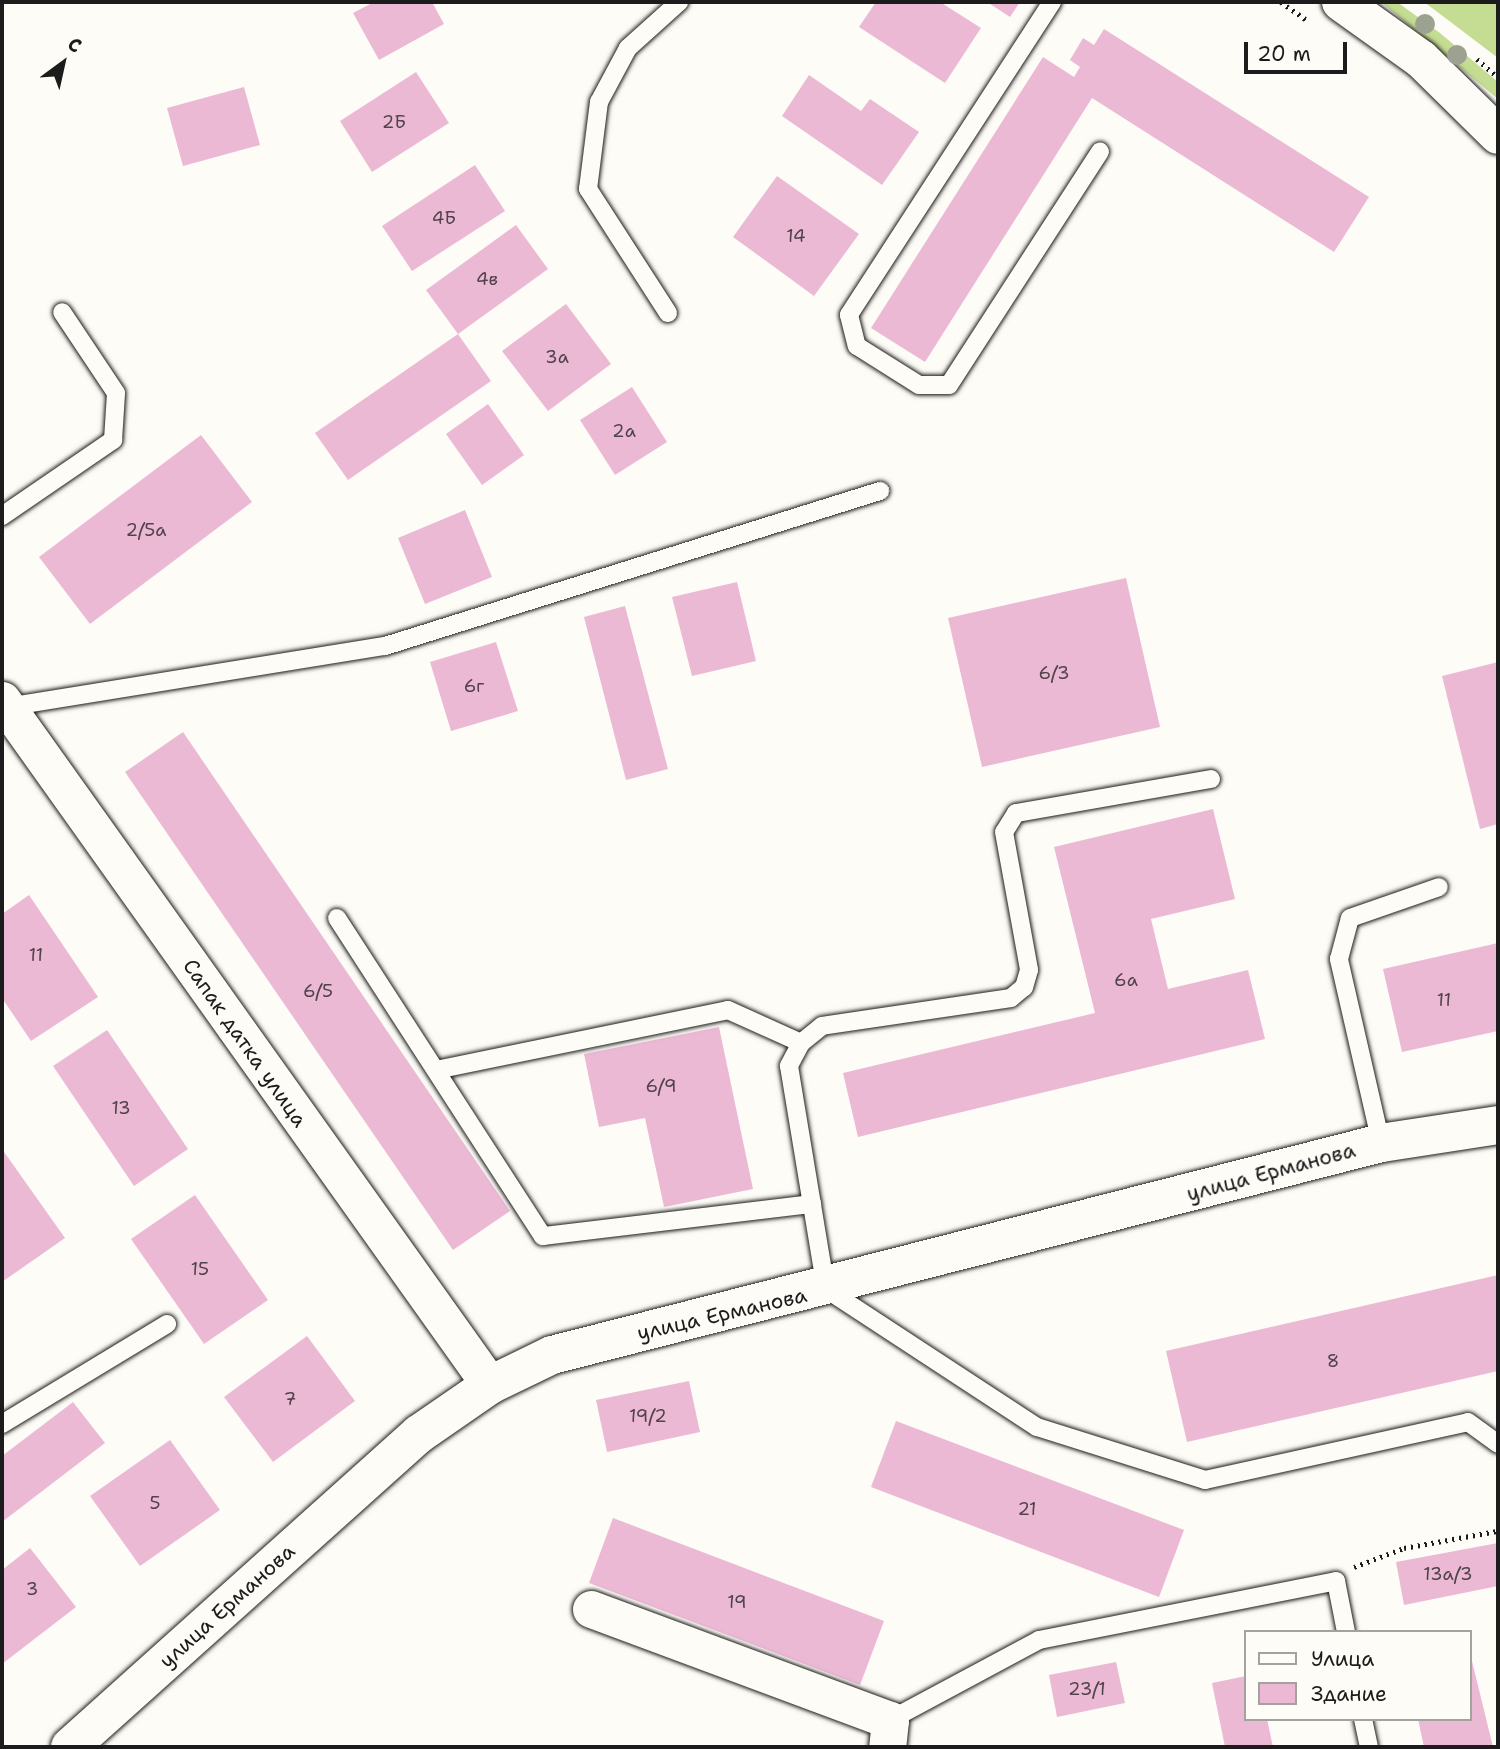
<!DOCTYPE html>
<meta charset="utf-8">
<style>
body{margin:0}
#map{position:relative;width:1500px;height:1749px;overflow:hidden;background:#fdfcf7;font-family:"Shantell Sans",sans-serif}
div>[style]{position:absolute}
.green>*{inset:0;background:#c5dd93}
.building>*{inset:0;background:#ecb9d5}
.path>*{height:4.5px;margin-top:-2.25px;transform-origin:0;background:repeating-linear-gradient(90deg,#1c1c1c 0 2px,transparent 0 7px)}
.roads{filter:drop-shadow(0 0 2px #1c1c1c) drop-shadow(0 0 2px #1c1c1c)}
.service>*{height:18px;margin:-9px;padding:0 9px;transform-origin:9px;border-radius:9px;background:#fdfcf7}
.minor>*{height:37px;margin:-18.5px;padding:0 18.5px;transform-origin:18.5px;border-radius:18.5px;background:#fdfcf7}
.tertiary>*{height:38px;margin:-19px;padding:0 19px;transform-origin:19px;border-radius:19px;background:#fdfcf7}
.secondary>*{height:38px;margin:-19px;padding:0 19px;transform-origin:19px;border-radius:19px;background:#fdfcf7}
.trees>*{width:20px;height:20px;margin:-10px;border-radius:50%;background:#9da192}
span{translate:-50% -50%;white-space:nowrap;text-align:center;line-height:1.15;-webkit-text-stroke:7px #fdfcf7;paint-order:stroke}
.number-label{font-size:18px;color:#50434a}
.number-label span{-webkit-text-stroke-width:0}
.street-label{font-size:21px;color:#1c1c1c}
.frame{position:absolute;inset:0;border:4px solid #1c1c1c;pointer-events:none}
.legend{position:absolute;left:1244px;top:1630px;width:228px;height:91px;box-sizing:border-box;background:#fdfcf7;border:2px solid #a3a29f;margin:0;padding:9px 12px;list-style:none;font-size:21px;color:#1c1c1c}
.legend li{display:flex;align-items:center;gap:14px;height:35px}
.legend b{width:35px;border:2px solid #a3a29f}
.north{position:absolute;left:28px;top:28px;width:70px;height:70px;-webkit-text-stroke:5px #fdfcf7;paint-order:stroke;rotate:33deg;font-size:19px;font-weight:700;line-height:28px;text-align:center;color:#1c1c1c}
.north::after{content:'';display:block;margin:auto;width:24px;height:32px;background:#1c1c1c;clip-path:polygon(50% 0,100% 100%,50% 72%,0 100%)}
.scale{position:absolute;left:1244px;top:42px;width:103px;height:32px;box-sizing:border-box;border:4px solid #1c1c1c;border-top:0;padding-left:9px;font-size:21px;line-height:24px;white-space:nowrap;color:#1c1c1c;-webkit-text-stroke:5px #fdfcf7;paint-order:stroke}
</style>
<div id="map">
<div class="green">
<i style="clip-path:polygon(1381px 2px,1397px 2px,1440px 33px,1498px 82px,1498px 99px)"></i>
<i style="clip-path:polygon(1424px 2px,1498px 2px,1498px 58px,1444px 17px)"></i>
</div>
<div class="building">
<i style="clip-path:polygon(374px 2px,432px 2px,444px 24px,379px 60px,353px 13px)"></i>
<i style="clip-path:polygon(876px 2px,940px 2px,981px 28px,945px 83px,859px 27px)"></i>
<i style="clip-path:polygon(987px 2px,1020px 2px,1010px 17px)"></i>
<i style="clip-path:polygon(1104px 29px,1369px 197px,1334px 252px,1092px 98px,925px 362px,871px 328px,1043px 57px,1074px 77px,1080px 67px,1070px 60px,1083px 38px,1094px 45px)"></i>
<i style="clip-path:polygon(416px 72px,449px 123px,372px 172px,340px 121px)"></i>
<i style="clip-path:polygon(809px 75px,861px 111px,870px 99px,919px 132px,882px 185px,782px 116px)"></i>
<i style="clip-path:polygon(244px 87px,260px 145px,183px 166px,167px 108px)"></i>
<i style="clip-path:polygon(475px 165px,505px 211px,412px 271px,382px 226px)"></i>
<i style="clip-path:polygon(777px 176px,859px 234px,814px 296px,733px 237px)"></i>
<i style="clip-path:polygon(516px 225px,548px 269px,458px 334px,426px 290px)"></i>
<i style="clip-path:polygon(566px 304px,611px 364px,548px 411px,502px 351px)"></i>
<i style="clip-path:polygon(458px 334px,491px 381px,348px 480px,315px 433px)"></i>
<i style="clip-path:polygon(632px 387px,667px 442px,615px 475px,580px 420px)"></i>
<i style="clip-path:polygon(488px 404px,524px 455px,482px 485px,446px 434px)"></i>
<i style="clip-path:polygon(201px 435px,252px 502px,90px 624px,39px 557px)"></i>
<i style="clip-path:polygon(465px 510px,492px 577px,425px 604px,398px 538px)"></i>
<i style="clip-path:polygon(1126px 578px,1160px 727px,982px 767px,948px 618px)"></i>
<i style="clip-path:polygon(737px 582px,756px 661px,692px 676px,672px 597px)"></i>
<i style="clip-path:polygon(625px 606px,668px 769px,626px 780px,584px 617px)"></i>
<i style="clip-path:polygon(496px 642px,518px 711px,451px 731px,430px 662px)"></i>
<i style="clip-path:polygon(1498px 662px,1498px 824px,1480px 829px,1442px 676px)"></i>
<i style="clip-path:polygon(183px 732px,510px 1211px,453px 1250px,125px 772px)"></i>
<i style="clip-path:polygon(1213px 809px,1235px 899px,1151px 919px,1168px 989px,1248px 970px,1265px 1039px,858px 1137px,843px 1073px,1095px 1013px,1054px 847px)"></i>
<i style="clip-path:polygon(29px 895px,98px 997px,31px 1041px,2px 998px,2px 914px)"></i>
<i style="clip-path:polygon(1498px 943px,1498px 1031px,1402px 1052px,1383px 969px)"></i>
<i style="clip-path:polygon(719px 1027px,753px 1189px,664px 1207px,645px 1118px,599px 1127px,584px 1054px)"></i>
<i style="clip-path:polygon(107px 1030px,188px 1149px,134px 1186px,53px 1066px)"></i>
<i style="clip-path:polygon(2px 1149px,65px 1238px,2px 1282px)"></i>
<i style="clip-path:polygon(195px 1195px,268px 1300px,204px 1344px,131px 1239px)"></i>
<i style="clip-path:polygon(1498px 1275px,1498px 1371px,1187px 1442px,1166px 1351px)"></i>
<i style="clip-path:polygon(307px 1336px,355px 1401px,273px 1462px,224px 1397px)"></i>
<i style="clip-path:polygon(689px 1381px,700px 1432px,607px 1452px,596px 1400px)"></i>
<i style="clip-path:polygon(73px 1402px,105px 1443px,2px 1522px,2px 1456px)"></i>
<i style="clip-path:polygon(896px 1421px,1184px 1530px,1159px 1597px,871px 1487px)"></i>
<i style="clip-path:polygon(170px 1440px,220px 1510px,140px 1566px,90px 1496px)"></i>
<i style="clip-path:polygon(613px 1518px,884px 1621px,860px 1685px,589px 1583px)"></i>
<i style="clip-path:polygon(1498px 1543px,1498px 1586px,1404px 1605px,1396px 1562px)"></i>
<i style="clip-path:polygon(30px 1548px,76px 1607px,2px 1664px,2px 1570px)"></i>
<i style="clip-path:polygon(1470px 1653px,1493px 1747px,1424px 1747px,1418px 1719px,1470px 1719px)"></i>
<i style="clip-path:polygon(1116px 1662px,1125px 1703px,1057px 1717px,1049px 1675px)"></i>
<i style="clip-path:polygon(1246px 1676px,1246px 1719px,1267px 1719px,1273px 1747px,1225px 1747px,1212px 1683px)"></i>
</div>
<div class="path">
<i style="left:1281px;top:2px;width:33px;rotate:35deg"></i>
<i style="left:1477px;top:59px;width:28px;rotate:41deg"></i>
<i style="left:1354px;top:1567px;width:53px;rotate:-20.8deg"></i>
<i style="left:1404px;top:1548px;width:96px;rotate:-10.3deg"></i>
</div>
<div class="roads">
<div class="service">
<i style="left:1052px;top:2px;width:373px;rotate:123deg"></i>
<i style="left:849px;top:315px;width:32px;rotate:76deg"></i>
<i style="left:857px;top:346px;width:73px;rotate:32.2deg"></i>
<i style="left:919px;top:385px;width:30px"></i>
<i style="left:949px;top:385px;width:278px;rotate:-57.1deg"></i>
<i style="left:668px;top:313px;width:148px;rotate:-122.8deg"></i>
<i style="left:588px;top:189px;width:88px;rotate:-82.8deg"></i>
<i style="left:599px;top:102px;width:61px;rotate:-61.8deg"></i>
<i style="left:628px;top:48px;width:69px;rotate:-42deg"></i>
<i style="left:2px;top:516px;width:135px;rotate:-34.4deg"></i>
<i style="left:113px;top:440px;width:47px;rotate:-86.3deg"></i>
<i style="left:116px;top:393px;width:97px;rotate:-123.7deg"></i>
<i style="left:7px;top:707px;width:383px;rotate:-9.2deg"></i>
<i style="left:385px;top:646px;width:519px;rotate:-17.39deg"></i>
<i style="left:1211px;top:779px;width:198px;rotate:170.1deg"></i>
<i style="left:1016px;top:813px;width:22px;rotate:122deg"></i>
<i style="left:1004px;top:832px;width:140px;rotate:79.7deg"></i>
<i style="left:1029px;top:970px;width:18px;rotate:106deg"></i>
<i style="left:1024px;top:987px;width:17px;rotate:140deg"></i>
<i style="left:1011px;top:998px;width:191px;rotate:171.6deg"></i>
<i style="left:822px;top:1026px;width:27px;rotate:141deg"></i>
<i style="left:801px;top:1043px;width:26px;rotate:118deg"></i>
<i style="left:789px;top:1066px;width:226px;rotate:80.6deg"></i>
<i style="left:826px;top:1289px;width:252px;rotate:33.2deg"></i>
<i style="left:1037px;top:1427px;width:176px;rotate:17.5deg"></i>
<i style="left:1205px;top:1480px;width:269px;rotate:-12.4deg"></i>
<i style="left:1468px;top:1422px;width:37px;rotate:36deg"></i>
<i style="left:337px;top:918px;width:379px;rotate:57.1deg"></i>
<i style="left:543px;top:1236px;width:271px;rotate:-6.8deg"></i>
<i style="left:436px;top:1070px;width:298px;rotate:-11.6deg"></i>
<i style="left:728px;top:1010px;width:80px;rotate:24.3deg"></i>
<i style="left:1381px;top:1143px;width:189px;rotate:-102.9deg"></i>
<i style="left:1339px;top:959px;width:42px;rotate:-75deg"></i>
<i style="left:1350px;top:918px;width:94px;rotate:-19.2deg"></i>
<i style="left:2px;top:1424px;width:193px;rotate:-31.2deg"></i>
<i style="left:1363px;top:1719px;width:29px;rotate:78deg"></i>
<i style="left:890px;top:1720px;width:169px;rotate:-28.2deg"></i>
<i style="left:1039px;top:1640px;width:303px;rotate:-11.2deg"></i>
<i style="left:1336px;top:1581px;width:52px;rotate:78.9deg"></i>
</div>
<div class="minor">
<i style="left:2px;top:700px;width:841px;rotate:54.53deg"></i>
<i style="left:591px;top:1609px;width:319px;rotate:20.4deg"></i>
<i style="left:890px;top:1720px;width:27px;rotate:96deg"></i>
</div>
<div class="tertiary">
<i style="left:1341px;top:2px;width:98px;rotate:35.5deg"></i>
<i style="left:1421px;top:59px;width:108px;rotate:44.6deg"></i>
</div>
<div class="secondary">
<i style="left:70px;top:1747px;width:469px;rotate:-41.9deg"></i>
<i style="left:419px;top:1434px;width:86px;rotate:-34.6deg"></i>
<i style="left:490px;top:1385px;width:69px;rotate:-25.8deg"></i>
<i style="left:552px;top:1355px;width:856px;rotate:-14.34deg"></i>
<i style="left:1381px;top:1143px;width:118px;rotate:-8.7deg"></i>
</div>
</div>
<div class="trees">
<i style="left:1425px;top:24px"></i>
<i style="left:1457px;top:55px"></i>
</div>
<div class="number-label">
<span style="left:394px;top:122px">2Б</span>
<span style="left:444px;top:218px">4Б</span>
<span style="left:796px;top:236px">14</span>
<span style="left:487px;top:279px">4в</span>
<span style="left:557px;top:357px">3а</span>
<span style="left:624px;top:431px">2а</span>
<span style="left:146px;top:530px">2/5а</span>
<span style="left:1054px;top:673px">6/3</span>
<span style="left:474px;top:686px">6г</span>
<span style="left:36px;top:955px">11</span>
<span style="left:1126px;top:980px">6а</span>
<span style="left:318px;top:991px">6/5</span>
<span style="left:1444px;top:1000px">11</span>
<span style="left:661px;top:1086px">6/9</span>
<span style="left:121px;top:1108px">13</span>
<span style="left:200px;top:1269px">15</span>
<span style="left:1333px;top:1361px">8</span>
<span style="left:290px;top:1399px">7</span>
<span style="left:648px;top:1416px">19/2</span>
<span style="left:155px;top:1503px">5</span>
<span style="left:1027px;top:1509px">21</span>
<span style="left:1448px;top:1574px">13а/3</span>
<span style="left:32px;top:1589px">3</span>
<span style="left:737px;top:1602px">19</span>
<span style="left:1087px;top:1689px">23/1</span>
</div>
<div class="street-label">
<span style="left:245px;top:1043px;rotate:55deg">Сапак датка улица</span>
<span style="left:1271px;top:1172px;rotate:-15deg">улица Ерманова</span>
<span style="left:722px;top:1314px;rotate:-13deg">улица Ерманова</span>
<span style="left:227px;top:1606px;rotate:-42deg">улица Ерманова</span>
</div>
<div class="frame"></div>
<ul class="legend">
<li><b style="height:9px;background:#fdfcf7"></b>Улица</li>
<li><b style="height:19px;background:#ecb9d5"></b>Здание</li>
</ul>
<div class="north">С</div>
<div class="scale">20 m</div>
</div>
